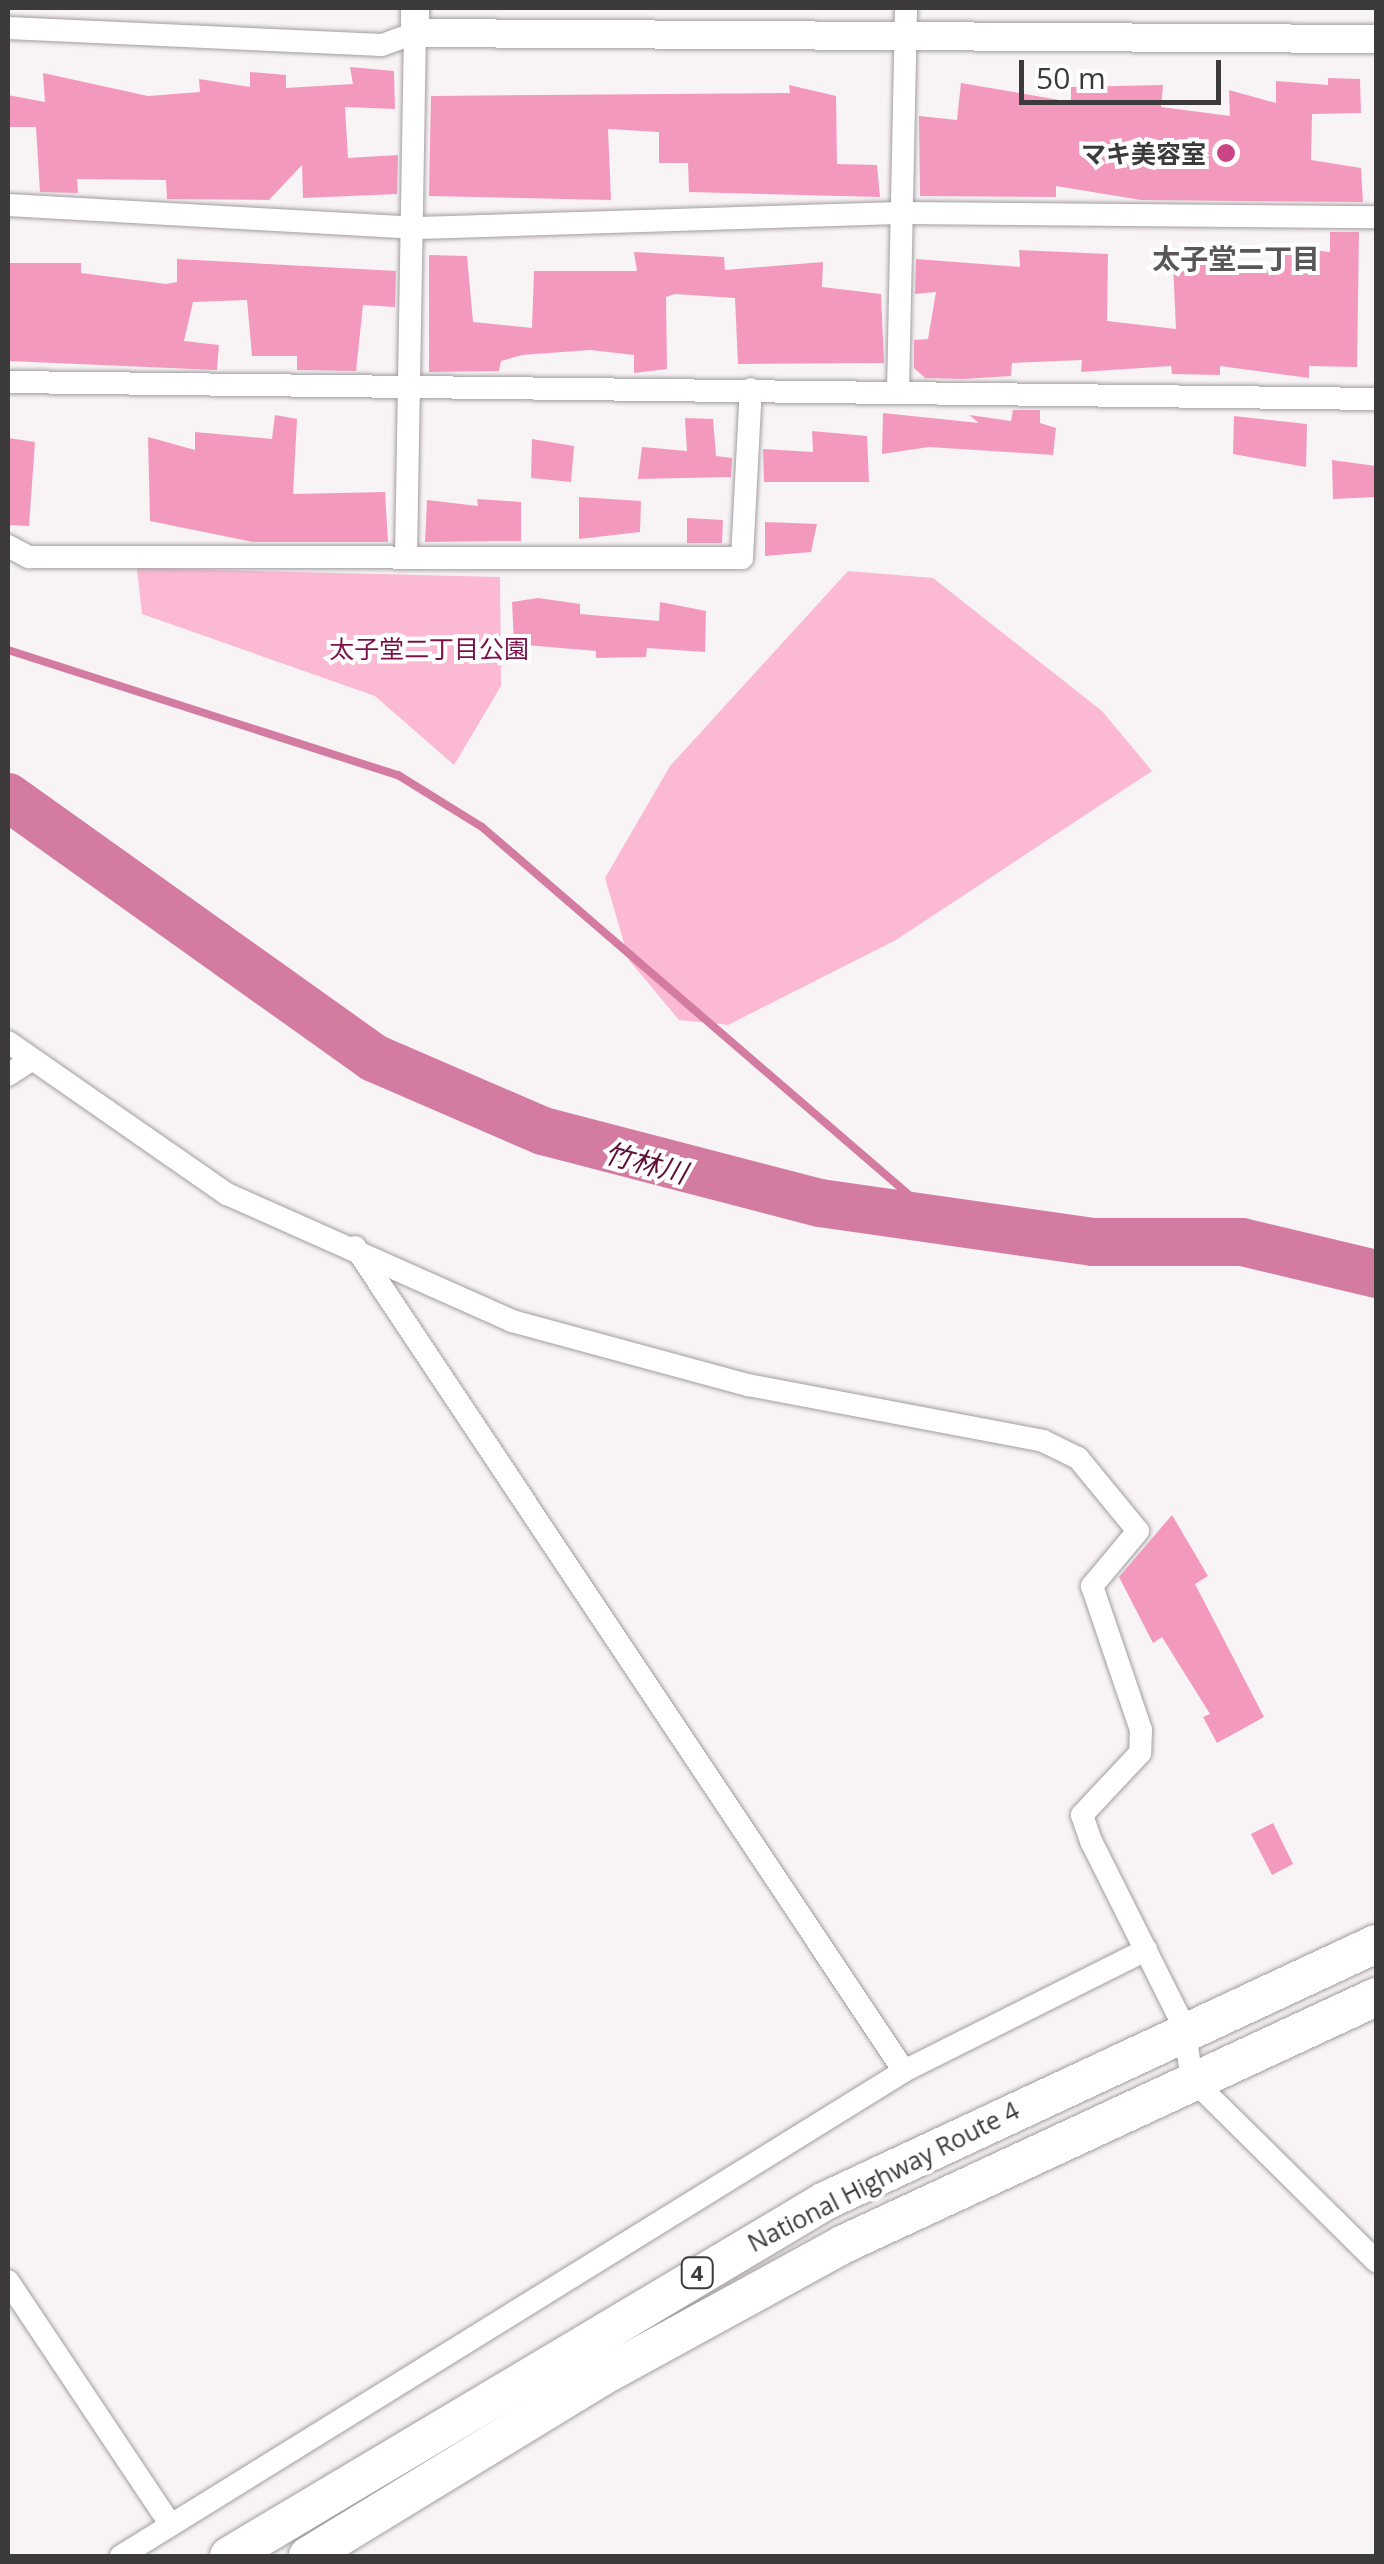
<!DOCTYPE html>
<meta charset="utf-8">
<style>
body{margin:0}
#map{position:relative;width:1384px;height:2564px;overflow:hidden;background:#f8f3f5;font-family:"Open Sans","Noto Sans JP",sans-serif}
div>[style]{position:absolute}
.green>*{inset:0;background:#fcb9d3}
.stream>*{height:8px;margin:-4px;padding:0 4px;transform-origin:4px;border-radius:4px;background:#d37ba0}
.river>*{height:48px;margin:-24px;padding:0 24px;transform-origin:24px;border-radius:24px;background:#d37ba0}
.building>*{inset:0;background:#f499be}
.roads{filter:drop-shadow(0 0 2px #a19d9f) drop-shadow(0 0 2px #a19d9f)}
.minor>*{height:22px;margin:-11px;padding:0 11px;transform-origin:11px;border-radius:11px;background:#fff}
.tertiary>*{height:28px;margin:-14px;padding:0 14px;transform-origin:14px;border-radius:14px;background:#fff}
.trunk>*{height:38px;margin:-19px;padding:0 19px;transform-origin:19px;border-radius:19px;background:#fff}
.dots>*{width:28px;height:28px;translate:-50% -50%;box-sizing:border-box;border:5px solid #fff;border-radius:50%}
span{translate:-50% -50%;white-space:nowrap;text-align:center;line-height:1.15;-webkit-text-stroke:8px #fff;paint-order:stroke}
.shield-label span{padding:2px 8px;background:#fff;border:2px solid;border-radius:8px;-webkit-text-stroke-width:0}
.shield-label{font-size:22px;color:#3c3a3b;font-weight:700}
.poi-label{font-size:25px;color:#3c3a3b;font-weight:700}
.right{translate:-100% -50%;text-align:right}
.park-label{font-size:25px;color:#7b104a}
.street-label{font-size:25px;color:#3c3a3b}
.neighbourhood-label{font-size:28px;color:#5a5657;font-weight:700}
.water-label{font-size:28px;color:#5f0f39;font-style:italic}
.frame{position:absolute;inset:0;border:10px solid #3c3a3b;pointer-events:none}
.scale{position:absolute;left:1019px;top:60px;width:202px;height:45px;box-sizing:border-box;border:5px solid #3c3a3b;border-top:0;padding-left:12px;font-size:30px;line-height:35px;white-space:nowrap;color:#3c3a3b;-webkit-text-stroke:8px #fff;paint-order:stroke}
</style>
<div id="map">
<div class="green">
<i style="clip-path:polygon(137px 568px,500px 577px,501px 686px,454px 765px,375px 696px,142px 614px)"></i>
<i style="clip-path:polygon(848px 571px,933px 578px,1102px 711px,1152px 771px,896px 940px,728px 1025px,679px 1020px,629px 960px,605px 878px,670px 766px)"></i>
</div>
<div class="stream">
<i style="left:8px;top:650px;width:410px;rotate:17.8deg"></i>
<i style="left:398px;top:775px;width:99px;rotate:31.8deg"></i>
<i style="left:482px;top:827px;width:601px;rotate:40.75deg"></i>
</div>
<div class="river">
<i style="left:8px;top:797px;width:450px;rotate:35.5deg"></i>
<i style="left:374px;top:1058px;width:184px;rotate:23.4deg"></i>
<i style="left:543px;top:1131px;width:286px;rotate:14.6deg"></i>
<i style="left:820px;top:1203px;width:276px;rotate:8.1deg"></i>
<i style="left:1093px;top:1242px;width:149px"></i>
<i style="left:1242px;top:1242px;width:138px;rotate:13.4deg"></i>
</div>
<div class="building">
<i style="clip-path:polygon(350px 67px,394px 71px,395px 109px,345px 107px,348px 158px,398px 155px,397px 194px,303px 198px,302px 165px,269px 200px,167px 199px,166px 180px,77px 179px,78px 193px,40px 192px,36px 127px,8px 127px,8px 95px,45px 102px,43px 73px,148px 96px,200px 92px,199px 79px,250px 87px,250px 72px,286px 75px,286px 88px,353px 84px)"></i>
<i style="clip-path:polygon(1328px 78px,1360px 79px,1361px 113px,1312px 114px,1311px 160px,1361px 168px,1363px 202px,1141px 200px,1056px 186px,1056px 197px,920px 196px,919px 116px,957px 120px,961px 83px,1071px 102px,1071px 87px,1163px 85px,1161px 107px,1230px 116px,1229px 90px,1276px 103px,1276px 81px,1328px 85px)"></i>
<i style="clip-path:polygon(789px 85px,836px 96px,837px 164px,877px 165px,880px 197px,689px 192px,688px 163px,659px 163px,659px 132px,608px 129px,611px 200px,429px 196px,431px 96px,790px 93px)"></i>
<i style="clip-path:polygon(1330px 232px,1359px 232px,1357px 367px,1309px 366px,1309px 378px,1220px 366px,1220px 375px,1172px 374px,1171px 366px,1081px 372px,1082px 360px,1012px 363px,1011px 376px,963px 379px,925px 378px,914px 368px,914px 340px,928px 339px,936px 292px,915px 294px,916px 259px,1020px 267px,1019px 250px,1108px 254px,1107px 321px,1176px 329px,1173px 264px,1277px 265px,1276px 246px,1330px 252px)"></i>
<i style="clip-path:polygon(634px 252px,724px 257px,725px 270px,823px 262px,822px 287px,881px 294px,884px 363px,738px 364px,735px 298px,675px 294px,666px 297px,667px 369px,634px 373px,634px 355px,590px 350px,522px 355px,501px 361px,499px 371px,429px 372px,429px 255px,467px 256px,473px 322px,532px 328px,534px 271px,637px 271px)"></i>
<i style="clip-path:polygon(177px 259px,396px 271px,395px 307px,363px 305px,356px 371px,297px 370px,297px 356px,252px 356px,247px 300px,193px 302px,184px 341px,219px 345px,217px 370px,8px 361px,8px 263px,81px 263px,81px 273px,166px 284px,177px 282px)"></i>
<i style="clip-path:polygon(1013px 410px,1040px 410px,1040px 423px,1056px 428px,1053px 455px,929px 447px,882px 454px,883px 413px,979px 423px,969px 415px,1011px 421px)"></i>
<i style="clip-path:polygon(275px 415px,297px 419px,293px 494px,385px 492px,388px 542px,253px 542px,150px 521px,148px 437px,195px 450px,195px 432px,272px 439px)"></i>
<i style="clip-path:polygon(1234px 416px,1307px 424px,1306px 467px,1233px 454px)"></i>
<i style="clip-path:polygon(685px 418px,713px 419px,716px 456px,732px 458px,731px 477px,638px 479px,642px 447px,687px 451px)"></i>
<i style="clip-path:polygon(812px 431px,867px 436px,869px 482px,764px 482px,763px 449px,813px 452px)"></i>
<i style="clip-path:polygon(8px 438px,35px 442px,29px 526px,8px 525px)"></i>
<i style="clip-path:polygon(532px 439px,574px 446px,571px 482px,531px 478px)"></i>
<i style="clip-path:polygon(1332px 460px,1376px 466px,1376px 497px,1333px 499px)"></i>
<i style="clip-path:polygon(579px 497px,641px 501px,640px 532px,579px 539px)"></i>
<i style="clip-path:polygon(477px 499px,521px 502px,521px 541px,425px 542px,427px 500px,478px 506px)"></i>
<i style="clip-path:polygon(687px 518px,723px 520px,722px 543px,687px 543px)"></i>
<i style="clip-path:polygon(765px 522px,817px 524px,811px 552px,765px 556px)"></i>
<i style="clip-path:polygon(538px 598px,580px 604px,580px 614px,659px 621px,660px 602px,706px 611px,705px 652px,647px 648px,646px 657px,596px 658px,596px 651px,514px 644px,512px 602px)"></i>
<i style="clip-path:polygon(1172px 1515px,1208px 1576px,1195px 1584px,1264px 1717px,1217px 1743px,1203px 1717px,1210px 1714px,1162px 1637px,1153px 1643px,1119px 1577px)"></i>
<i style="clip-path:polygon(1273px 1823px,1293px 1864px,1272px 1875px,1251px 1834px)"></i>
</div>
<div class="roads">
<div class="minor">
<i style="left:8px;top:28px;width:374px;rotate:2.6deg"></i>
<i style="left:382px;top:45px;width:35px;rotate:-20deg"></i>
<i style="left:8px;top:205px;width:411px;rotate:3.2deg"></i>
<i style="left:418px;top:228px;width:481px;rotate:-1.8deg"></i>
<i style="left:899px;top:213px;width:477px;rotate:0.5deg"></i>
<i style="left:8px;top:382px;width:1368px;rotate:0.71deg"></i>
<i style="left:898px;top:392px;width:384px;rotate:-88.8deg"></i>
<i style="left:8px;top:546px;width:24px;rotate:28deg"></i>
<i style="left:29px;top:557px;width:713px;rotate:0.08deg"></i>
<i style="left:742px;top:558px;width:169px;rotate:-87deg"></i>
<i style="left:406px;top:557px;width:524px;rotate:-89.02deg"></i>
<i style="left:8px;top:1042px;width:267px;rotate:34.8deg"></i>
<i style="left:227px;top:1194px;width:312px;rotate:24deg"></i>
<i style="left:512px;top:1321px;width:245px;rotate:15.2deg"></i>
<i style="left:748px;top:1385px;width:300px;rotate:10.7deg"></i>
<i style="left:1043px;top:1441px;width:39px;rotate:26deg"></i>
<i style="left:1078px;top:1458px;width:94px;rotate:50.6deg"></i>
<i style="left:1138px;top:1531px;width:72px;rotate:129.9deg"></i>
<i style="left:1092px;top:1586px;width:152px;rotate:71.2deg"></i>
<i style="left:1141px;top:1730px;width:23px;rotate:92deg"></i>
<i style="left:1140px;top:1753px;width:85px;rotate:133.1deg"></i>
<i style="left:1082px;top:1815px;width:28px;rotate:71deg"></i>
<i style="left:1091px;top:1841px;width:208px;rotate:63.4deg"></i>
<i style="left:1184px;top:2027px;width:53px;rotate:81.3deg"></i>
<i style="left:1192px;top:2079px;width:259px;rotate:44.7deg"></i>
<i style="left:8px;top:1075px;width:27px;rotate:-33deg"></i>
<i style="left:904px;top:2071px;width:271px;rotate:-26.6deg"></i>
<i style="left:8px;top:2281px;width:293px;rotate:56.3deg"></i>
<i style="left:121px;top:2556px;width:921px;rotate:-31.77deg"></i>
<i style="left:904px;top:2071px;width:990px;rotate:-123.67deg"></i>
</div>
<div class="tertiary">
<i style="left:415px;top:8px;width:25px;rotate:90deg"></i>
<i style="left:415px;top:33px;width:961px;rotate:0.36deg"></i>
</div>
<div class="trunk">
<i style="left:229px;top:2556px;width:694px;rotate:-30.78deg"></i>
<i style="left:825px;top:2201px;width:608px;rotate:-25.01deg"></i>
<i style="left:308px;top:2556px;width:343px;rotate:-31.4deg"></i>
<i style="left:601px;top:2377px;width:277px;rotate:-28.7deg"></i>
<i style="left:844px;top:2244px;width:587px;rotate:-24.9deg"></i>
</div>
</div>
<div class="dots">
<i style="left:1226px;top:153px;background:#cb4485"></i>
</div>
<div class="shield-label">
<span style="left:697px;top:2273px">4</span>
</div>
<div class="poi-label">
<span class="right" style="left:1206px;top:153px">マキ美容室</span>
</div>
<div class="park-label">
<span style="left:429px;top:648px">太子堂二丁目公園</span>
</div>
<div class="street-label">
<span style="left:883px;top:2176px;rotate:-27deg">National Highway Route 4</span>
</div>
<div class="neighbourhood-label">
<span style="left:1236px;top:258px">太子堂二丁目</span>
</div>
<div class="water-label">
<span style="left:646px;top:1162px;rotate:15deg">竹林川</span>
</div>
<div class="frame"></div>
<div class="scale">50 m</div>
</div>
